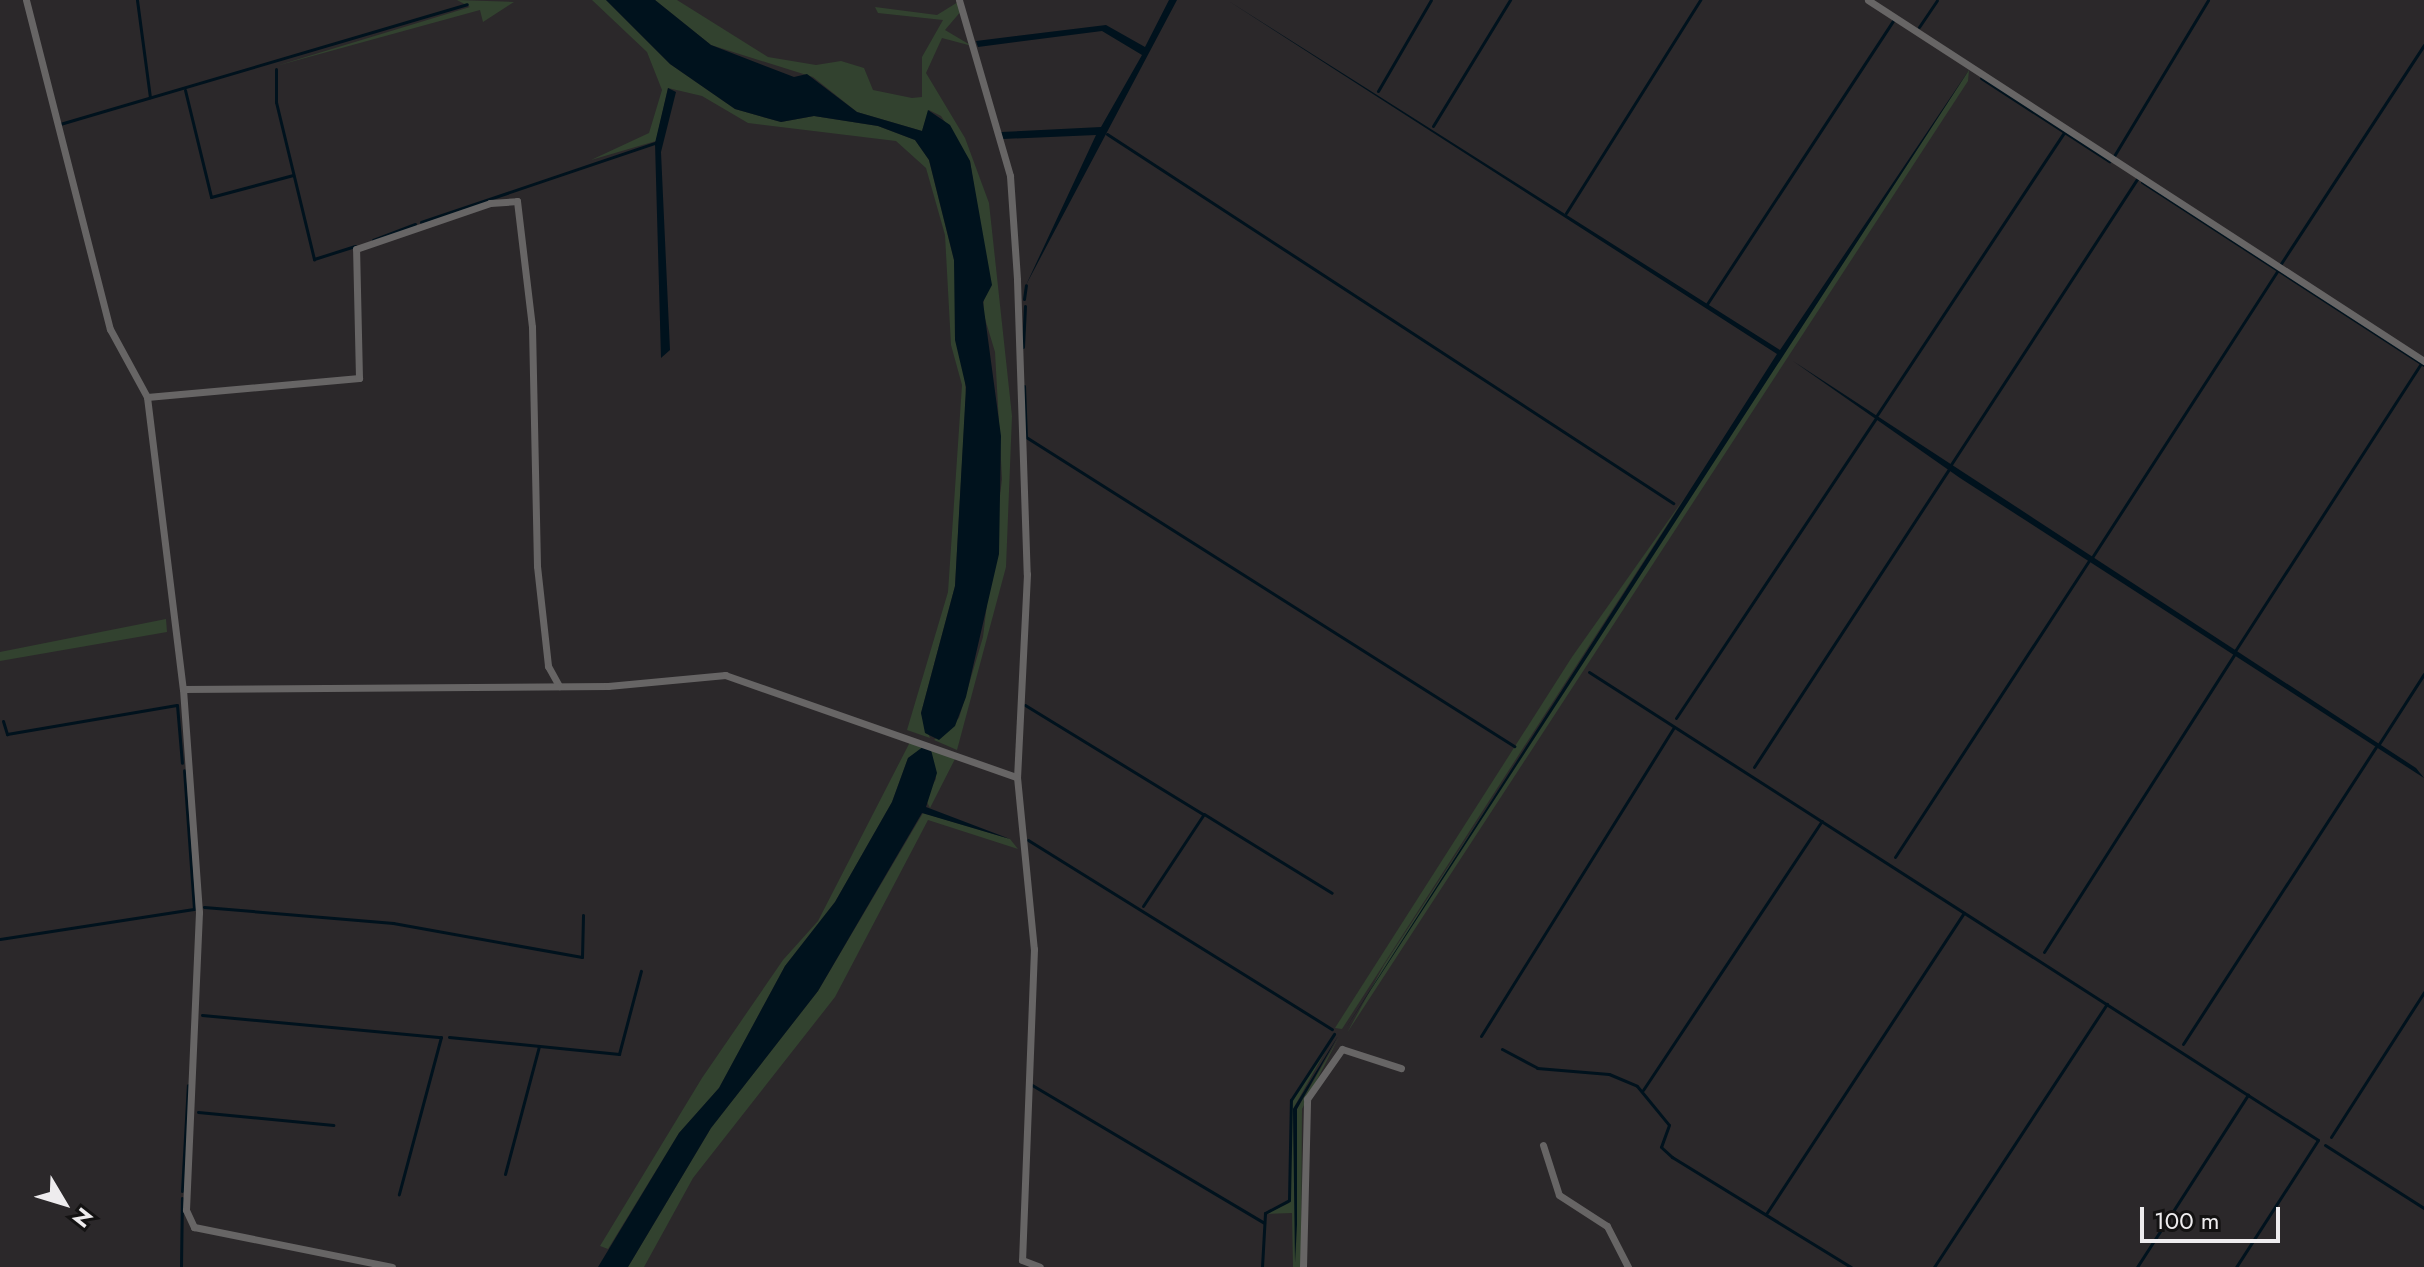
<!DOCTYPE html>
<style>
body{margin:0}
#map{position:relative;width:2424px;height:1267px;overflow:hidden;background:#2b282a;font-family:Jost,sans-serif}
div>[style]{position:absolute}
.green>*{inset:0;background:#32422f}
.water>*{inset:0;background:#00121d}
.stream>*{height:3px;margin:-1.5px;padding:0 1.5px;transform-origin:1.5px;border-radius:1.5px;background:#00121d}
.minor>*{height:7px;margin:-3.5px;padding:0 3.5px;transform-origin:3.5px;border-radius:3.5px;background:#676565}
span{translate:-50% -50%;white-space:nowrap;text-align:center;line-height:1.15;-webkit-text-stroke:7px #131212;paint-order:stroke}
.north{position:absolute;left:24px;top:1163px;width:80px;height:80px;-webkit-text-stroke:6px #131212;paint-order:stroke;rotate:128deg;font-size:22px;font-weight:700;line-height:32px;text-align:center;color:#eeecee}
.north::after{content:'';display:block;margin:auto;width:28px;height:36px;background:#eeecee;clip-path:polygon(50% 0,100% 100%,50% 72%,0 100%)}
.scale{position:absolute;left:2140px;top:1207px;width:140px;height:36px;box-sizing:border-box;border:4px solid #eeecee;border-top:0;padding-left:10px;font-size:24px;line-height:28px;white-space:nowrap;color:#eeecee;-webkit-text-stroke:6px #131212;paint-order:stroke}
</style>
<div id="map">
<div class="green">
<i style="clip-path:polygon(457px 0,514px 2px,483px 22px,480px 10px,276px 66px,470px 7px)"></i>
<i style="clip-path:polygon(592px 0,606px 0,670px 64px,735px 109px,781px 122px,814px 116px,878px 126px,915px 140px,929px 160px,954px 260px,966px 394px,955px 586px,921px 713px,930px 738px,907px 730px,948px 592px,962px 385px,951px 345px,945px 235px,926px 168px,896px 141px,748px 123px,702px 96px,668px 88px,656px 141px,591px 160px,649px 133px,662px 90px,647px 52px)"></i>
<i style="clip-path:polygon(655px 0,677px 0,768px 57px,816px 65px,841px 61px,864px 68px,873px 90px,912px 98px,922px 97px,922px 57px,943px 20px,878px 13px,875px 7px,937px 15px,958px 2px,962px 10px,945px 30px,972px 46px,942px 38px,926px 73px,965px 138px,989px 203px,1012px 416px,1006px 567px,957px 750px,934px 740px,959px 718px,983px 637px,1002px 479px,995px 352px,983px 312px,986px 265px,970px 161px,941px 116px,929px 110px,922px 131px,857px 112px,813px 77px,711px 45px)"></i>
<i style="clip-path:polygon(1969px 70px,1968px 81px,1347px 1033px,1384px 965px)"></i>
<i style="clip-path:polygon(1685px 497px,1342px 1029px,1335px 1028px,1572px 657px)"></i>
<i style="clip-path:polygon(166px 619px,167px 632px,0 661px,0 652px)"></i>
<i style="clip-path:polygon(910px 742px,927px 745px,908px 758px,892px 802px,835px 902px,785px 966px,719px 1088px,679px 1133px,608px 1249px,600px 1246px,702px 1078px,783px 960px,818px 921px)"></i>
<i style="clip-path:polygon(930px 750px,956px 757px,930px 808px,925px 798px,936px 779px)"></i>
<i style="clip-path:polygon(923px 813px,1010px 839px,1018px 849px,928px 820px,835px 997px,693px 1178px,644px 1267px,628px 1267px,711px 1128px,818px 991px)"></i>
<i style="clip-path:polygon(1335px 1034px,1293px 1109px,1296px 1254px,1297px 1109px,1339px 1037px,1302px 1109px,1301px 1267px,1293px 1267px,1292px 1213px,1266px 1214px,1289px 1203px,1292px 1100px)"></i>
</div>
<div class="water">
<i style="clip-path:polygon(606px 0,655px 0,711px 45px,794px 77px,807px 74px,857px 112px,922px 131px,928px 110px,950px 125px,970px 161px,992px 285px,983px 302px,1001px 436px,999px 554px,966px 697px,955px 726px,939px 740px,925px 733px,921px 713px,955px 586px,966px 387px,955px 340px,954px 260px,929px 160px,915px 140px,878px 126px,814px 116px,781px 122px,735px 109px,670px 64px)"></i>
<i style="clip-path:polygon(1169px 0,1177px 0,1026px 285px,1096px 135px,1003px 139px,1001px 132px,1101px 127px,1142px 55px,1102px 31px,978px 47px,976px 41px,1106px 25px,1145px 47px)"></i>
<i style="clip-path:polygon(1227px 0,1780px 350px,1969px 70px,1344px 1031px,1777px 354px)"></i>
<i style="clip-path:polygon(668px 88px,676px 92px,661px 152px,670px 350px,661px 358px,655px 143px)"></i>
<i style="clip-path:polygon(1793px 361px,2416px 768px,2424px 778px,1960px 478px)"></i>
<i style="clip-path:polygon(924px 746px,930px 746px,937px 773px,926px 807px,1010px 839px,922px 813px,818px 991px,711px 1128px,628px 1267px,598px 1267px,679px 1133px,719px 1088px,785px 966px,835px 902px,892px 802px,908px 758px)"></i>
<i style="clip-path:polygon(1338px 1036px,1297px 1109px,1297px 1224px,1295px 1263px,1293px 1109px)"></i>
</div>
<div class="stream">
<i style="left:137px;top:0;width:98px;rotate:82.4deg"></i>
<i style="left:1919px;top:27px;width:32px;rotate:-56deg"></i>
<i style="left:276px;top:69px;width:33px;rotate:90deg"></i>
<i style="left:276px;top:102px;width:162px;rotate:76.4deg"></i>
<i style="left:314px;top:259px;width:43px;rotate:-17.6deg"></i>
<i style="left:1981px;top:78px;width:153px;rotate:33deg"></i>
<i style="left:185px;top:90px;width:110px;rotate:76.3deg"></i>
<i style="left:211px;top:197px;width:85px;rotate:-15deg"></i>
<i style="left:1378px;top:91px;width:105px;rotate:-59.8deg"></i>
<i style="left:60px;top:124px;width:424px;rotate:-16.4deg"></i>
<i style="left:1433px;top:126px;width:148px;rotate:-58.6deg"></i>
<i style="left:1107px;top:134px;width:676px;rotate:33.1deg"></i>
<i style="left:2114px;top:156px;width:182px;rotate:-58.9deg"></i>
<i style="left:2142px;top:182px;width:336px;rotate:33deg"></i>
<i style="left:1566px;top:213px;width:252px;rotate:-57.8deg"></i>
<i style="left:421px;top:222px;width:247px;rotate:-18.7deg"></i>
<i style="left:373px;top:240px;width:45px;rotate:-20.9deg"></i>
<i style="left:2280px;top:265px;width:263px;rotate:-56.8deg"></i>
<i style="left:1024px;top:299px;width:14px;rotate:-82deg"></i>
<i style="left:1707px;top:304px;width:339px;rotate:-56.7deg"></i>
<i style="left:1023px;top:347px;width:41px;rotate:-87.2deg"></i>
<i style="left:1024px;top:386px;width:51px;rotate:87.8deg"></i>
<i style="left:1026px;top:437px;width:578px;rotate:32.34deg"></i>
<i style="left:1877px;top:415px;width:339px;rotate:-56.5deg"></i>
<i style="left:1950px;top:466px;width:343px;rotate:-56.9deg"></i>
<i style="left:2091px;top:559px;width:343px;rotate:-57.1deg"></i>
<i style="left:2235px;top:651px;width:343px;rotate:-57.1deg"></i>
<i style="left:1589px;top:672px;width:866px;rotate:32.7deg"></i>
<i style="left:2318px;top:1140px;width:151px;rotate:122.8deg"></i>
<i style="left:1025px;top:705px;width:209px;rotate:31.5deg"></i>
<i style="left:1676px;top:718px;width:361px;rotate:-56.3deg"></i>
<i style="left:3px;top:721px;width:14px;rotate:73deg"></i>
<i style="left:7px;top:734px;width:172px;rotate:-9.7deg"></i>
<i style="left:177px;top:705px;width:58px;rotate:85.1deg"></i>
<i style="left:2379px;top:744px;width:83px;rotate:-57.3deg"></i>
<i style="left:1754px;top:767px;width:356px;rotate:-56.8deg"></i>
<i style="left:1028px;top:840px;width:358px;rotate:31.9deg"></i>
<i style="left:1895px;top:857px;width:354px;rotate:-56.8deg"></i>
<i style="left:1143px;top:906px;width:110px;rotate:-56.5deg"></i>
<i style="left:1204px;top:814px;width:150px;rotate:31.7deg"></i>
<i style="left:204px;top:907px;width:190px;rotate:4.8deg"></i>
<i style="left:393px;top:923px;width:192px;rotate:10.2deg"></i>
<i style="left:582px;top:957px;width:42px;rotate:-88.6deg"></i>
<i style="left:0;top:939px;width:196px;rotate:-8.8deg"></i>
<i style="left:194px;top:909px;width:139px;rotate:-94.1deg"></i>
<i style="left:2044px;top:952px;width:353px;rotate:-57.4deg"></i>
<i style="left:202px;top:1015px;width:240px;rotate:5.3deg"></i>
<i style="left:441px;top:1037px;width:163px;rotate:105deg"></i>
<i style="left:1481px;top:1036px;width:364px;rotate:-58deg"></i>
<i style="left:449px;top:1037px;width:171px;rotate:5.7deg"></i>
<i style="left:619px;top:1054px;width:86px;rotate:-75.2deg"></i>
<i style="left:2183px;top:1044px;width:354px;rotate:-57deg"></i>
<i style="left:1502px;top:1049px;width:40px;rotate:28deg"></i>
<i style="left:1537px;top:1068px;width:72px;rotate:4.8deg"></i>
<i style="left:1609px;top:1074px;width:30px;rotate:23deg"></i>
<i style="left:1637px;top:1086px;width:50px;rotate:50.6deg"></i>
<i style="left:1669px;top:1125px;width:23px;rotate:110deg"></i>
<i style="left:1661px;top:1147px;width:15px;rotate:42deg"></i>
<i style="left:1672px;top:1157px;width:210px;rotate:31.6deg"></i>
<i style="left:1032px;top:1085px;width:270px;rotate:30.7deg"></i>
<i style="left:1643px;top:1090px;width:323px;rotate:-56.4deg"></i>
<i style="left:198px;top:1112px;width:136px;rotate:5.5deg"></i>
<i style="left:2331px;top:1137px;width:172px;rotate:-57.3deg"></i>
<i style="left:2325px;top:1145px;width:117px;rotate:32.5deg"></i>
<i style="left:505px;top:1174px;width:132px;rotate:-75.1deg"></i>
<i style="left:182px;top:1191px;width:106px;rotate:-86.8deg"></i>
<i style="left:1766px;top:1214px;width:360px;rotate:-56.7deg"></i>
<i style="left:181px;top:1267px;width:69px;rotate:-89.2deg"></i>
<i style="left:1262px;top:1267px;width:54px;rotate:-86.8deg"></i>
<i style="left:1265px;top:1213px;width:27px;rotate:-28deg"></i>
<i style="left:1289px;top:1200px;width:100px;rotate:-88.9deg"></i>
<i style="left:1291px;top:1100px;width:79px;rotate:-56.9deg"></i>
<i style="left:1934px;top:1267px;width:315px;rotate:-56.7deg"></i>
<i style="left:2137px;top:1267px;width:205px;rotate:-57.2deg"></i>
</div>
<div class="minor">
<i style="left:26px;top:0;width:340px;rotate:75.7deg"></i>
<i style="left:110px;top:329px;width:77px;rotate:61.4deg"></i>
<i style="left:147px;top:397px;width:294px;rotate:83deg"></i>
<i style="left:183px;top:689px;width:224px;rotate:85.9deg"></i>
<i style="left:199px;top:912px;width:298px;rotate:92.5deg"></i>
<i style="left:186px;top:1210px;width:19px;rotate:65deg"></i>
<i style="left:194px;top:1227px;width:202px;rotate:11.4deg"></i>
<i style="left:959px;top:0;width:183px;rotate:73.8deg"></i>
<i style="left:1010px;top:176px;width:104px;rotate:86.1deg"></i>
<i style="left:1017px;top:280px;width:294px;rotate:88.1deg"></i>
<i style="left:1027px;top:574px;width:203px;rotate:92.8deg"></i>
<i style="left:1017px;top:777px;width:173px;rotate:84.4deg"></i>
<i style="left:1034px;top:949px;width:311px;rotate:92.2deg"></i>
<i style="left:1868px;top:0;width:663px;rotate:32.99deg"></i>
<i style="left:147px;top:397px;width:213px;rotate:-5.1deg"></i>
<i style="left:359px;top:378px;width:129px;rotate:-91.3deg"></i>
<i style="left:356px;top:249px;width:142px;rotate:-18.9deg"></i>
<i style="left:490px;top:203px;width:27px;rotate:-4deg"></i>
<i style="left:517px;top:201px;width:127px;rotate:83.2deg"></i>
<i style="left:532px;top:327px;width:239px;rotate:88.8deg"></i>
<i style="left:537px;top:566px;width:101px;rotate:83.7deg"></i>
<i style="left:548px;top:666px;width:23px;rotate:61deg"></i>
<i style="left:183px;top:689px;width:425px;rotate:-0.4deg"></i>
<i style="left:608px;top:686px;width:118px;rotate:-5.4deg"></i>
<i style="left:725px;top:675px;width:309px;rotate:19.3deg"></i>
<i style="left:1543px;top:1145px;width:52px;rotate:72.3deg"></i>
<i style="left:1559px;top:1195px;width:57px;rotate:32.9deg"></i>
<i style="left:1607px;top:1226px;width:46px;rotate:62.9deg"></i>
<i style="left:1022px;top:1260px;width:19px;rotate:21deg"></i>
<i style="left:1303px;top:1267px;width:168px;rotate:-88.6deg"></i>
<i style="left:1307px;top:1099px;width:61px;rotate:-55deg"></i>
<i style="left:1342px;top:1049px;width:62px;rotate:17.9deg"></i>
</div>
<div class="north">N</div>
<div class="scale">100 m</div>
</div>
